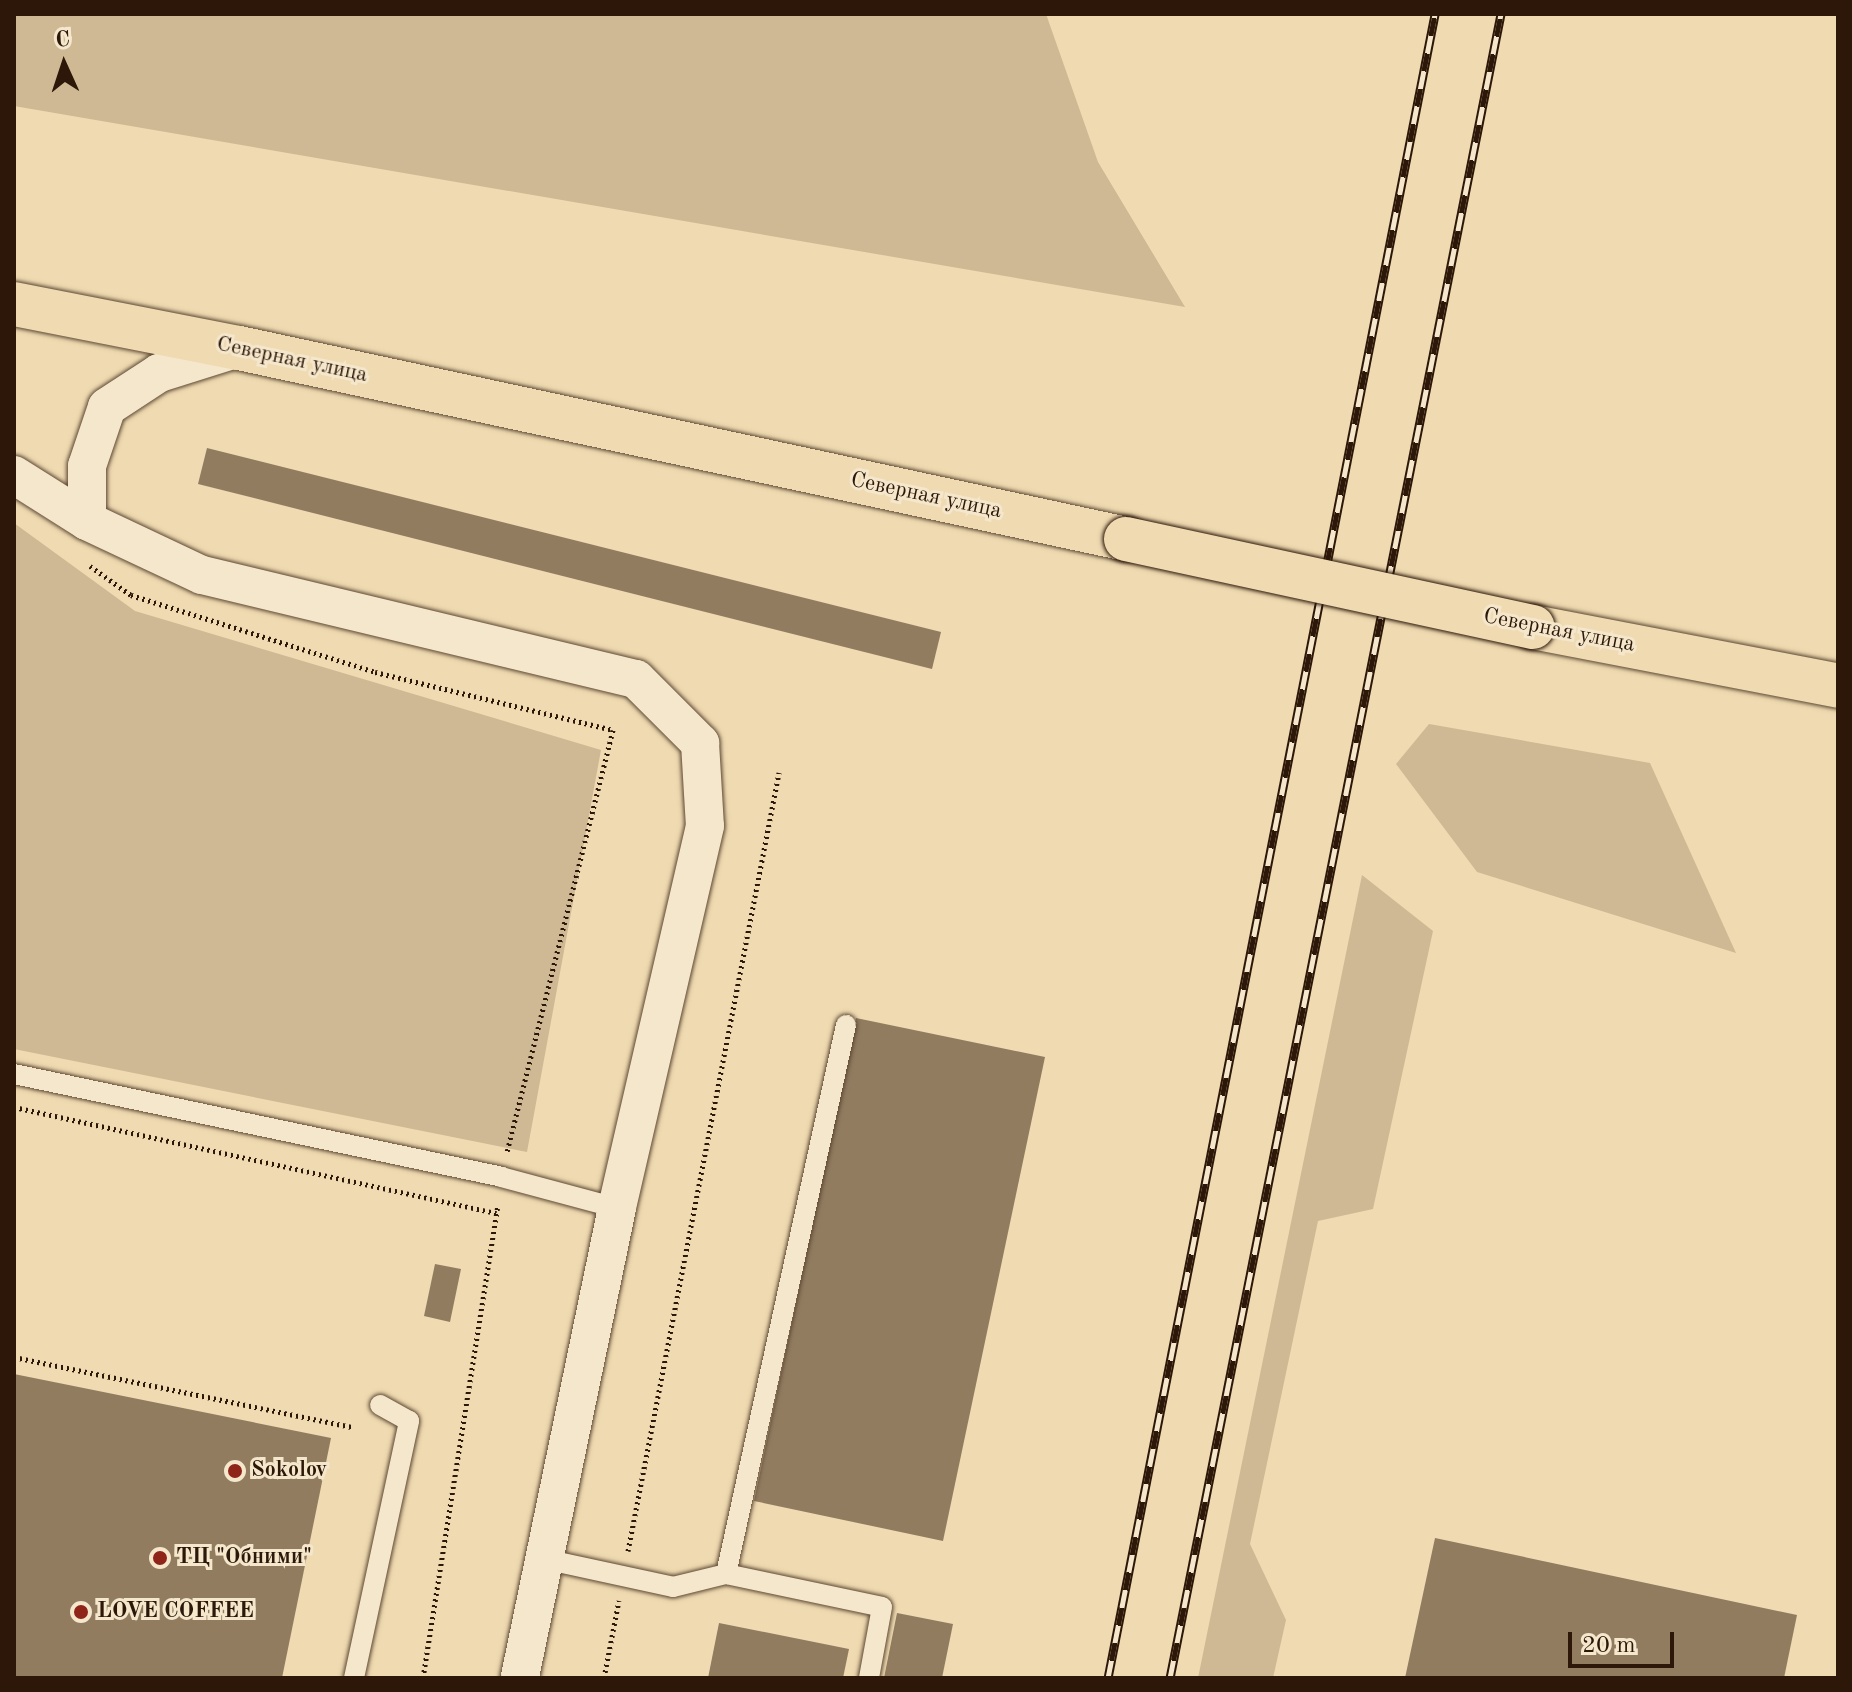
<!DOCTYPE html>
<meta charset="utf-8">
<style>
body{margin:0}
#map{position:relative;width:1852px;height:1692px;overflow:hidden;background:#efdab1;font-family:"Old Standard TT",serif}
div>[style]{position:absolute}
.green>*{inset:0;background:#ceb994}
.building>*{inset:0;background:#917c60}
.path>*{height:5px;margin-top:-2.5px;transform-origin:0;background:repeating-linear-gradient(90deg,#2c1709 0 2px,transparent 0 6px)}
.roads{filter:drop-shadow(0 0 2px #5d4833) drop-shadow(0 0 2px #5d4833)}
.lane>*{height:20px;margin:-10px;padding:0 10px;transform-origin:10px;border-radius:10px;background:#f5e7cc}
.street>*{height:38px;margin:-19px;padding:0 19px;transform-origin:19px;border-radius:19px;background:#f5e7cc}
.primary>*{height:44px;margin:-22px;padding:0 22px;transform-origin:22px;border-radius:22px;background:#efdab1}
.rail>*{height:9px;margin-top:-4.5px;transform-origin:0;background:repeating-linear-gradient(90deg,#f5e7cc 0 18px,#2c1709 0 36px);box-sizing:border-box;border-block:2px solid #2c1709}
.bridges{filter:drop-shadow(0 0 2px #2c1709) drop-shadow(0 0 2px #2c1709)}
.primary-bridge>*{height:44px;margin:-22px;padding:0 22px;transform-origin:22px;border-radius:22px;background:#efdab1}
.dots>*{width:22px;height:22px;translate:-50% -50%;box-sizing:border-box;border:4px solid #f5e7cc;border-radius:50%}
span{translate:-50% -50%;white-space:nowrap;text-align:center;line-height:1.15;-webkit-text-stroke:6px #f5e7cc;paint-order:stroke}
.street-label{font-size:22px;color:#2c1709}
.poi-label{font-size:22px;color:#2c1709;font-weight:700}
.left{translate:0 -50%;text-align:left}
.frame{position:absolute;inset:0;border:16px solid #2c1709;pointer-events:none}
.north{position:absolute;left:24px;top:24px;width:80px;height:80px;-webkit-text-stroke:6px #f5e7cc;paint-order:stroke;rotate:357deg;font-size:22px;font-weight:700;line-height:32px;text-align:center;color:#2c1709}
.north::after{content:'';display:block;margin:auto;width:28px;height:36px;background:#2c1709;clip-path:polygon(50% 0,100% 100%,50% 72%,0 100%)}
.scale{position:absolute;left:1568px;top:1632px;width:106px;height:36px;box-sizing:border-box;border:4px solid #2c1709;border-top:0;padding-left:10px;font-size:24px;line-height:28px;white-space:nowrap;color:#2c1709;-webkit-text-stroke:6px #f5e7cc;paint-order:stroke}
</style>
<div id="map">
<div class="green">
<i style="clip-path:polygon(14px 14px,1046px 14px,1098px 162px,1185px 307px,14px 106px)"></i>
<i style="clip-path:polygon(14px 523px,135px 611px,601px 750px,527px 1152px,14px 1049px)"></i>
<i style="clip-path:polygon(1429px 724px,1650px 763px,1736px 953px,1477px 872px,1396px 764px)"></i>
<i style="clip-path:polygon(1362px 875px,1433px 931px,1373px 1209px,1318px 1221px,1250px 1544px,1286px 1620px,1273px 1678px,1198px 1678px)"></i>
</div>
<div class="building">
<i style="clip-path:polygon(207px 448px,941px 632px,932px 669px,198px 484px)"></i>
<i style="clip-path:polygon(856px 1018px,1045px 1057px,943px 1541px,754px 1501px)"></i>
<i style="clip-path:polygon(435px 1264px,461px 1269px,450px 1322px,424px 1316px)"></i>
<i style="clip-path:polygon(14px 1374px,331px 1438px,282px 1678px,14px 1678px)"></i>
<i style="clip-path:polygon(1435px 1538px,1797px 1615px,1784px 1678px,1405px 1678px)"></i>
<i style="clip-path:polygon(897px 1613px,953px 1624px,942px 1678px,884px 1678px)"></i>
<i style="clip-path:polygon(719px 1623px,849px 1649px,843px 1678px,708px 1678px)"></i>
</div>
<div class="path">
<i style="left:90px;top:566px;width:50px;rotate:35.3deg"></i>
<i style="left:131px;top:595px;width:256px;rotate:17.5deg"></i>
<i style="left:375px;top:672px;width:245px;rotate:13.7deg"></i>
<i style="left:613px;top:730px;width:435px;rotate:104.1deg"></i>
<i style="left:14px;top:1107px;width:494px;rotate:12.4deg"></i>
<i style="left:14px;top:1357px;width:345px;rotate:11.7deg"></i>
<i style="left:628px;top:1551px;width:793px;rotate:-79.02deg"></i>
<i style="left:423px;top:1678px;width:479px;rotate:-81deg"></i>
<i style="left:604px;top:1678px;width:79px;rotate:-79.1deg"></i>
</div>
<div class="roads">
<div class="lane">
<i style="left:14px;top:1074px;width:498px;rotate:11.9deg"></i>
<i style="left:501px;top:1177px;width:120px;rotate:15deg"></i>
<i style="left:544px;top:1559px;width:132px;rotate:12.2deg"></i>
<i style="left:673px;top:1587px;width:55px;rotate:-13.8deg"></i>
<i style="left:726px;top:1574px;width:562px;rotate:-77.67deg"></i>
<i style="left:726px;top:1574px;width:159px;rotate:11.9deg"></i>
<i style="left:882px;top:1607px;width:72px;rotate:100.4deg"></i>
<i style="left:354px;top:1678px;width:263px;rotate:-77.9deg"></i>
<i style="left:409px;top:1421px;width:33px;rotate:-151deg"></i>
</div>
<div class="street">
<i style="left:14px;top:475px;width:86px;rotate:32.2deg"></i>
<i style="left:87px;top:521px;width:127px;rotate:25.2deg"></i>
<i style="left:202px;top:575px;width:446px;rotate:13.5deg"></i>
<i style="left:636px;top:679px;width:91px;rotate:45deg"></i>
<i style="left:700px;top:743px;width:83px;rotate:86.6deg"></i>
<i style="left:705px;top:826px;width:392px;rotate:103deg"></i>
<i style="left:617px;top:1208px;width:480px;rotate:101.7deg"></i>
<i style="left:87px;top:521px;width:55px;rotate:-90deg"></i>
<i style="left:87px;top:466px;width:62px;rotate:-71.3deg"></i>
<i style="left:107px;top:407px;width:62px;rotate:-33.2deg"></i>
<i style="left:159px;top:373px;width:84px;rotate:-17.4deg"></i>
</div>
<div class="primary">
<i style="left:14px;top:304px;width:229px;rotate:11.1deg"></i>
<i style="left:239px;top:348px;width:907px;rotate:12.15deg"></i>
<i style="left:1533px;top:627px;width:311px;rotate:10.9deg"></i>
</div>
</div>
<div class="rail">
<i style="left:1108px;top:1678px;width:1696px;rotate:-78.88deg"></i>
<i style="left:1170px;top:1678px;width:1697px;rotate:-78.75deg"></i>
</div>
<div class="bridges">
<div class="primary-bridge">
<i style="left:1126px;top:539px;width:416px;rotate:12.2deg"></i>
</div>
</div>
<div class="dots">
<i style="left:235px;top:1471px;background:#8f2418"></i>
<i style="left:160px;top:1558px;background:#8f2418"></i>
<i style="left:81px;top:1612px;background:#8f2418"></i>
</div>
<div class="street-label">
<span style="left:292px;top:360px;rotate:12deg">Северная улица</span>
<span style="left:926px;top:496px;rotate:12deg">Северная улица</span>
<span style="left:1559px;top:631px;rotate:11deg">Северная улица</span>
</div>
<div class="poi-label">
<span class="left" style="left:251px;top:1471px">Sokolov</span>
<span class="left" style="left:176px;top:1558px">ТЦ "Обними"</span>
<span class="left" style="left:97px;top:1612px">LOVE COFFEE</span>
</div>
<div class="frame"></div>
<div class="north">С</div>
<div class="scale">20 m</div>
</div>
